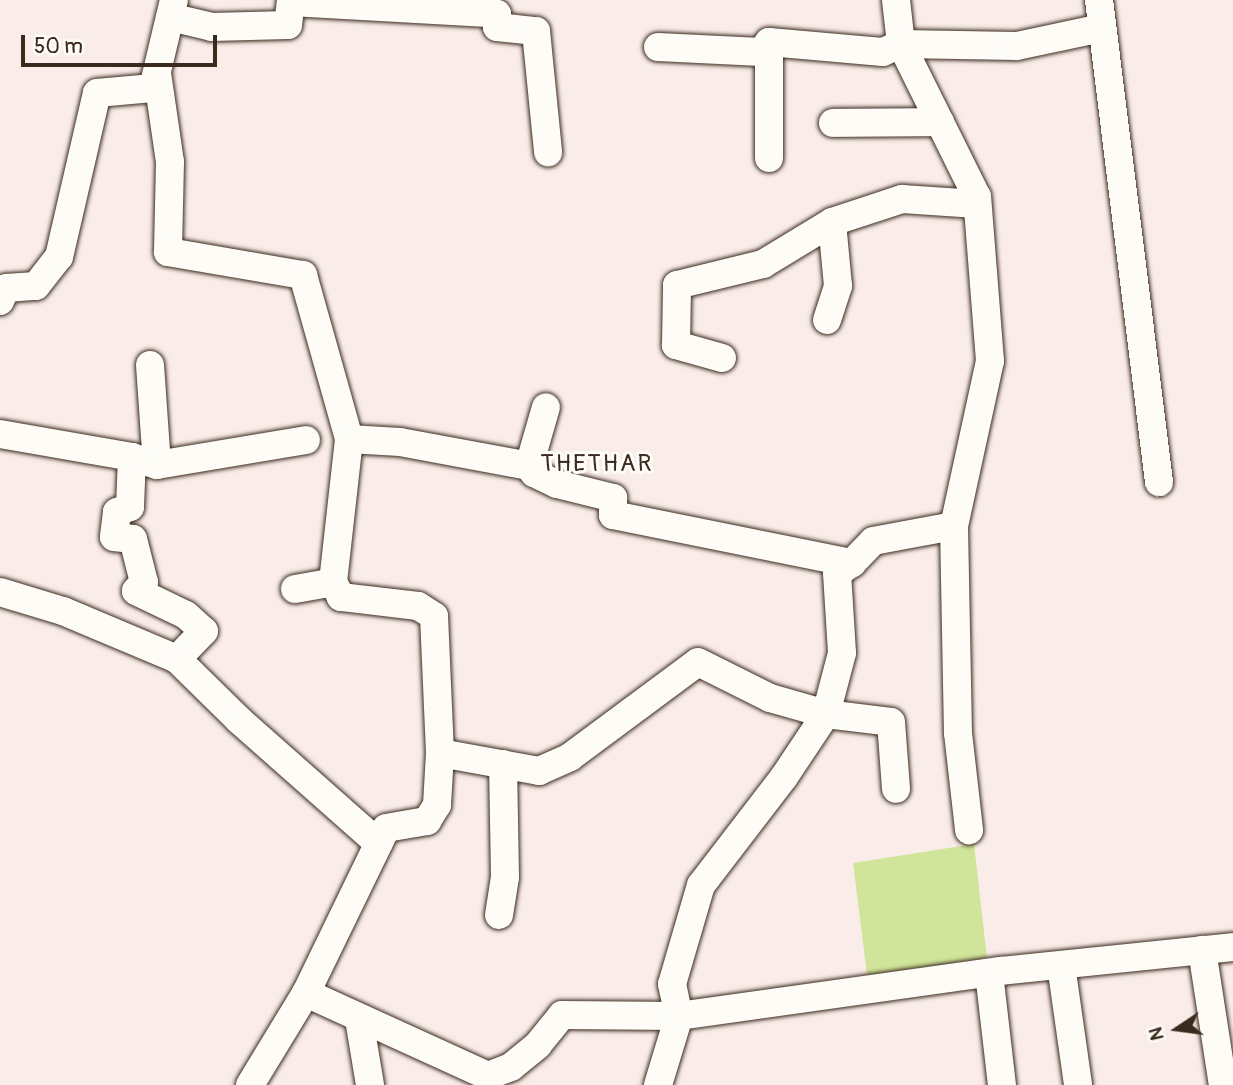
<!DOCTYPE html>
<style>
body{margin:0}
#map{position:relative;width:1233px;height:1085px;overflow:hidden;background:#faede9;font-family:Pangolin,sans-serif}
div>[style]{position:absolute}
.green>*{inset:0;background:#d0e59a}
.roads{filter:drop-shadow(0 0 2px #3b2a1e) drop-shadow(0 0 2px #3b2a1e)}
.minor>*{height:28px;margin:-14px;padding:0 14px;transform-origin:14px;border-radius:14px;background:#fdfcf7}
span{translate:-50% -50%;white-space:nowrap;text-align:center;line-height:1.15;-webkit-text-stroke:6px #fdfcf7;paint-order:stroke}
.quarter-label{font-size:24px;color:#3b2a1e;letter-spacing:2px}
.north{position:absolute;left:1142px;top:994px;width:70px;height:70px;-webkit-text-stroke:5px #fdfcf7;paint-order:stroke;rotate:257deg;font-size:19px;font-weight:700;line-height:28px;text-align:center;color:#3b2a1e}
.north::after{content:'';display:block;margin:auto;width:24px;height:32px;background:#3b2a1e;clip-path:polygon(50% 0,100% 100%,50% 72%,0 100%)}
.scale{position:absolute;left:21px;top:35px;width:196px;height:32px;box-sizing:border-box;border:4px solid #3b2a1e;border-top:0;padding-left:9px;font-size:21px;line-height:24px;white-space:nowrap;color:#3b2a1e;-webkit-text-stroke:5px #fdfcf7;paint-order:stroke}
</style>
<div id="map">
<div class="green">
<i style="clip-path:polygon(974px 844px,987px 958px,867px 975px,853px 863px)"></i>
</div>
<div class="roads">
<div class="minor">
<i style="left:1099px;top:0;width:486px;rotate:82.9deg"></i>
<i style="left:291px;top:2px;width:197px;rotate:3.2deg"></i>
<i style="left:488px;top:13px;width:9px;rotate:6deg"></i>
<i style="left:497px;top:14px;width:13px;rotate:90deg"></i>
<i style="left:497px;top:27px;width:39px;rotate:6deg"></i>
<i style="left:536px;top:31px;width:122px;rotate:84.3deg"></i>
<i style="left:170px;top:17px;width:43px;rotate:13.4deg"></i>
<i style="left:212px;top:27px;width:76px;rotate:-1.5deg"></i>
<i style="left:288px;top:25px;width:25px;rotate:-83deg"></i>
<i style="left:769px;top:42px;width:116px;rotate:90deg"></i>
<i style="left:658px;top:47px;width:103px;rotate:2.8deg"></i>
<i style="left:761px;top:52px;width:13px;rotate:-51deg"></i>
<i style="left:769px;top:42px;width:114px;rotate:5deg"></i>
<i style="left:883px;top:52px;width:20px;rotate:-24deg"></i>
<i style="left:901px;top:44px;width:44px;rotate:-96.5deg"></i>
<i style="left:157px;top:73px;width:90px;rotate:81.7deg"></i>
<i style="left:170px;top:162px;width:90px;rotate:91.3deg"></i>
<i style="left:168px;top:252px;width:137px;rotate:9.7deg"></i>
<i style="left:303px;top:275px;width:170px;rotate:74.3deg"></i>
<i style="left:833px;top:123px;width:107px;rotate:-0.5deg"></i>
<i style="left:0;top:301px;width:14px;rotate:-65deg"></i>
<i style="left:6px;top:288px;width:30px;rotate:-4deg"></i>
<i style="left:36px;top:286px;width:37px;rotate:-52deg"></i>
<i style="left:59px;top:257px;width:168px;rotate:-77deg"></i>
<i style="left:97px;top:93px;width:56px;rotate:-5.1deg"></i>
<i style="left:153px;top:88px;width:90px;rotate:-76.6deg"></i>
<i style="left:827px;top:320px;width:36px;rotate:-72deg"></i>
<i style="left:838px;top:286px;width:64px;rotate:-95.4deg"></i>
<i style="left:722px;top:358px;width:48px;rotate:-164.2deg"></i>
<i style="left:676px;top:345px;width:60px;rotate:-89deg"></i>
<i style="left:677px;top:285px;width:89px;rotate:-13.7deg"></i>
<i style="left:763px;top:264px;width:81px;rotate:-31.3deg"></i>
<i style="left:832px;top:222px;width:74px;rotate:-18.2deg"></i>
<i style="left:902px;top:199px;width:75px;rotate:3.8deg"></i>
<i style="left:150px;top:365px;width:100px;rotate:86deg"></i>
<i style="left:0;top:434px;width:134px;rotate:9.9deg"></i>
<i style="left:132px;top:457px;width:50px;rotate:92.3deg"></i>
<i style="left:130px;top:507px;width:14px;rotate:159deg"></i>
<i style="left:117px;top:512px;width:25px;rotate:97deg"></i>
<i style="left:114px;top:537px;width:19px;rotate:6deg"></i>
<i style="left:133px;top:539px;width:44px;rotate:75.7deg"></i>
<i style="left:144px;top:582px;width:12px;rotate:132deg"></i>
<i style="left:136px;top:591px;width:55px;rotate:25.6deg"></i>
<i style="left:186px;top:615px;width:24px;rotate:42deg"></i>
<i style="left:204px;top:631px;width:39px;rotate:134deg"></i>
<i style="left:132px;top:457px;width:26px;rotate:18deg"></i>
<i style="left:157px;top:465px;width:151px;rotate:-9.5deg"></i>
<i style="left:529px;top:466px;width:61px;rotate:-73.9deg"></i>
<i style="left:954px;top:526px;width:169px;rotate:-77.7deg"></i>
<i style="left:990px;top:361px;width:165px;rotate:-94.5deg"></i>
<i style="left:977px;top:197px;width:171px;rotate:-116.4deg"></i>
<i style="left:901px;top:44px;width:116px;rotate:1deg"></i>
<i style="left:1017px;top:46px;width:87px;rotate:-12deg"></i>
<i style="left:852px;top:563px;width:30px;rotate:-46deg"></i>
<i style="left:873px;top:541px;width:82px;rotate:-10.5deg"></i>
<i style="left:954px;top:526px;width:207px;rotate:88.9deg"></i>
<i style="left:958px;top:733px;width:98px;rotate:83.5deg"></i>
<i style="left:295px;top:589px;width:39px;rotate:-10deg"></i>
<i style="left:0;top:592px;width:66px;rotate:16.8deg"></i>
<i style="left:63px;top:611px;width:124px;rotate:22.8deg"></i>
<i style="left:177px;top:659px;width:87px;rotate:44.5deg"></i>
<i style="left:239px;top:720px;width:186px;rotate:41.5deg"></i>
<i style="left:440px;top:753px;width:137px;rotate:-92.5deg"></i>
<i style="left:434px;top:616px;width:19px;rotate:-148deg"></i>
<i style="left:418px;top:606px;width:78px;rotate:-173.3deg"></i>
<i style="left:341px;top:597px;width:17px;rotate:-118deg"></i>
<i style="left:333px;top:582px;width:144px;rotate:-83.6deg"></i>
<i style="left:349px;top:439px;width:51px;rotate:3.4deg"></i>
<i style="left:400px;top:442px;width:131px;rotate:10.5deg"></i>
<i style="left:529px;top:466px;width:9px;rotate:54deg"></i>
<i style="left:534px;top:473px;width:25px;rotate:26deg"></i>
<i style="left:557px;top:484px;width:58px;rotate:14deg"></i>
<i style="left:613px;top:498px;width:17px;rotate:90deg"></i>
<i style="left:613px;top:515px;width:244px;rotate:11.4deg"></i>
<i style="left:852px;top:563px;width:18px;rotate:146deg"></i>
<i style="left:837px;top:573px;width:80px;rotate:86.4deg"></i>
<i style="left:842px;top:653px;width:63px;rotate:104.7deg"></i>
<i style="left:826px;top:714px;width:65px;rotate:7deg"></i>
<i style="left:891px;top:722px;width:67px;rotate:85.7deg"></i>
<i style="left:499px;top:915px;width:38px;rotate:-81deg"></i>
<i style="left:505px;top:877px;width:113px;rotate:-91deg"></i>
<i style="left:1202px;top:950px;width:137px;rotate:81.2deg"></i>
<i style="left:1061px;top:965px;width:121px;rotate:81.9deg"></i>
<i style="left:989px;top:973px;width:113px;rotate:83.4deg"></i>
<i style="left:359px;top:1019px;width:67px;rotate:80.5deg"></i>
<i style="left:250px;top:1085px;width:108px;rotate:-58.7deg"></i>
<i style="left:306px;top:993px;width:183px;rotate:-64.1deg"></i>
<i style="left:386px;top:828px;width:42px;rotate:-9.7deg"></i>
<i style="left:427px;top:821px;width:19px;rotate:-58deg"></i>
<i style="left:437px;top:805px;width:52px;rotate:-86.7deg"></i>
<i style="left:440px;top:753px;width:101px;rotate:10.3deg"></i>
<i style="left:539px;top:771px;width:34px;rotate:-24deg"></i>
<i style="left:570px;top:757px;width:159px;rotate:-36.6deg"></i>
<i style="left:698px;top:662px;width:80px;rotate:26.6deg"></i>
<i style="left:770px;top:698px;width:58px;rotate:15.9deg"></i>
<i style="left:826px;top:714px;width:76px;rotate:123.7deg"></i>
<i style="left:784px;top:777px;width:136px;rotate:127.5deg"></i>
<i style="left:701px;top:885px;width:103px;rotate:106.3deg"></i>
<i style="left:672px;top:984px;width:33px;rotate:78deg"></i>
<i style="left:679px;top:1016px;width:117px;rotate:-179.5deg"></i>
<i style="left:562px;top:1015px;width:38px;rotate:129deg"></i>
<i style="left:538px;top:1045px;width:35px;rotate:141deg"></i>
<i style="left:511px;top:1067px;width:25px;rotate:159deg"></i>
<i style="left:488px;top:1076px;width:200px;rotate:-155.5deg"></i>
<i style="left:658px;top:1085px;width:72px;rotate:-73.1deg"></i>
<i style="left:679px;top:1016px;width:325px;rotate:-8deg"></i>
<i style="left:1001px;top:971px;width:233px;rotate:-5.9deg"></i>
</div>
</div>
<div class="quarter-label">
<span style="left:597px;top:464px">THETHAR</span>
</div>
<div class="north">N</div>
<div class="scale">50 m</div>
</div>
